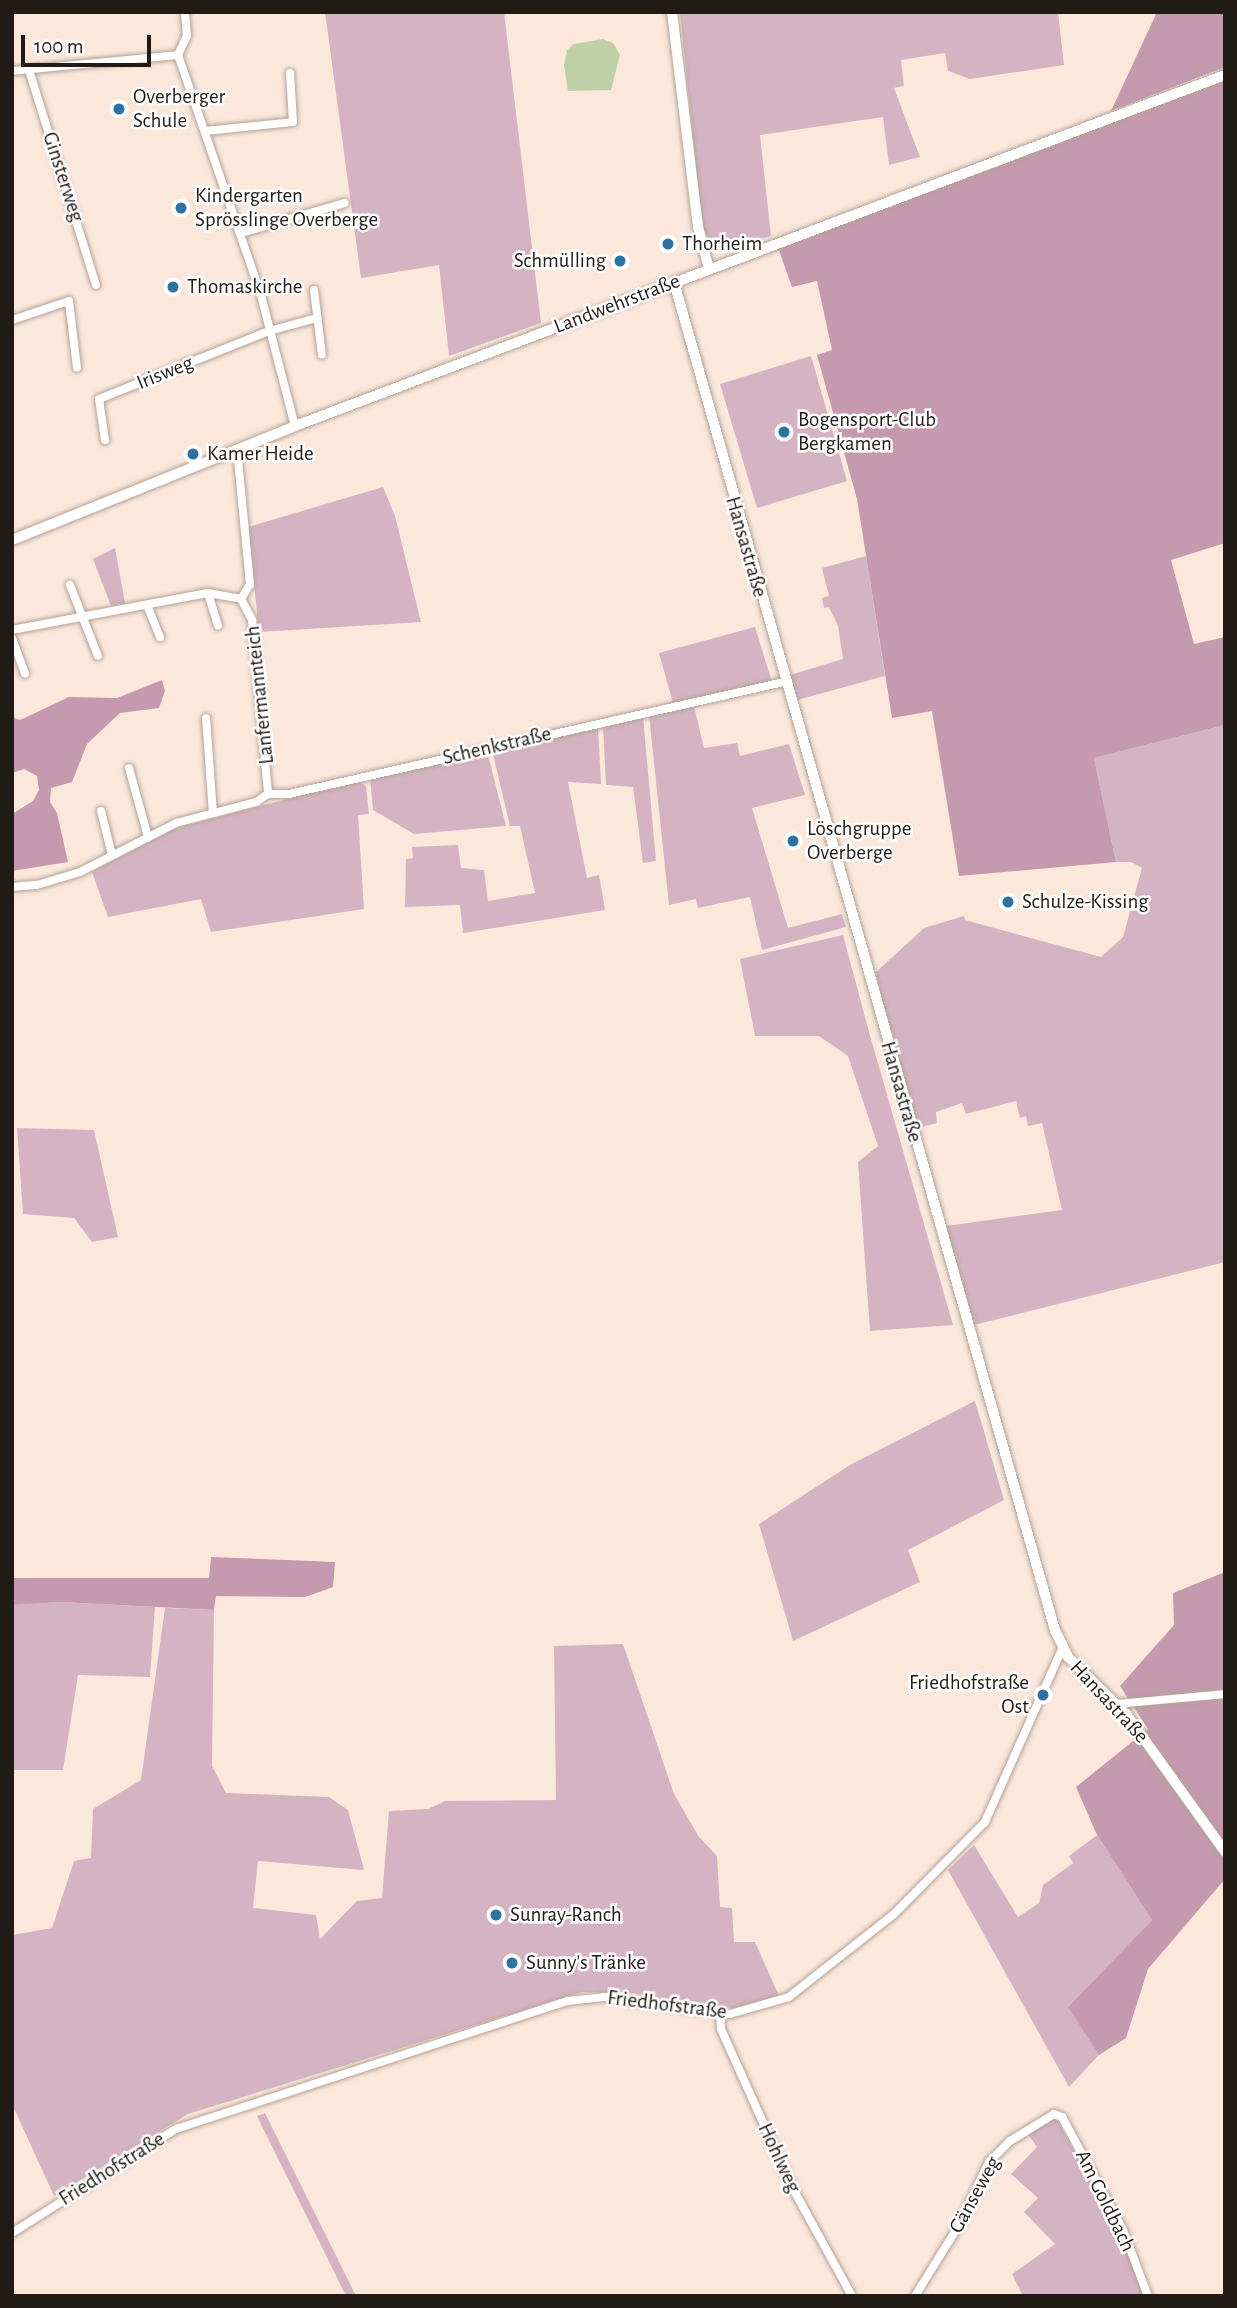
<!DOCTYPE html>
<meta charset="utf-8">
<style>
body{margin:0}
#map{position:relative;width:1237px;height:2308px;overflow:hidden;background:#fbe8db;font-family:"Alegreya Sans",sans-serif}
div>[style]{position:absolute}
.green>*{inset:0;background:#d4b4c3}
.forest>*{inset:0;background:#c59aaf}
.water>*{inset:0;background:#c0d0a6}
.roads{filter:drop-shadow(0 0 2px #b4a296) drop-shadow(0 0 2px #b4a296)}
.minor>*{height:8px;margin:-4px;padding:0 4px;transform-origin:4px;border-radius:4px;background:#fff}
.tertiary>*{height:10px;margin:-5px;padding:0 5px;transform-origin:5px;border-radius:5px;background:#fff}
.secondary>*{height:10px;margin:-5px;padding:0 5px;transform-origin:5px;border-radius:5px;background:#fff}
.dots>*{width:19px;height:19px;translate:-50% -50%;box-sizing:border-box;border:4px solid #fff;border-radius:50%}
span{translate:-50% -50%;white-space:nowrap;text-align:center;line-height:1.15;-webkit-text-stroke:5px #fff;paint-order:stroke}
.poi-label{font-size:21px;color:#211b16}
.left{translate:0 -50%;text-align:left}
.right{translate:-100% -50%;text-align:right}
.street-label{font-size:21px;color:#211b16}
.frame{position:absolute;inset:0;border:14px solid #211b16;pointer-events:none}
.scale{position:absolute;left:21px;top:35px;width:130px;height:32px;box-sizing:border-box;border:4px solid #211b16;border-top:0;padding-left:9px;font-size:21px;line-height:24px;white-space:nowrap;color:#211b16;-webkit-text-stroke:5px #fff;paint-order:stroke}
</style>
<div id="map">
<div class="green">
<i style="clip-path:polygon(325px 12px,504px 12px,541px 323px,449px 356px,439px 265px,361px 278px)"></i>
<i style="clip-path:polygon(680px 12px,1058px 12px,1064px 65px,970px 79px,948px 71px,945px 53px,901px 60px,904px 86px,894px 88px,920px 157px,889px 165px,883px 117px,760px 135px,771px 236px,726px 249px,710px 242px,702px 226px)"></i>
<i style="clip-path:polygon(811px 356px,847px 481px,757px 508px,720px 384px)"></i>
<i style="clip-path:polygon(383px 487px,395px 516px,421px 622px,259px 632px,248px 527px)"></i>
<i style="clip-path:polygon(115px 548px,125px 603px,111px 606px,93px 559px)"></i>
<i style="clip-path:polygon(866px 556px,885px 676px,797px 700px,790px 675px,843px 659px,838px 626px,829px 607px,824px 608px,822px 598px,829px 596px,822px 568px)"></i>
<i style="clip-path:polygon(755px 627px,772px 682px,673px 703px,659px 653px)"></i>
<i style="clip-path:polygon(694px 706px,704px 748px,737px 743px,740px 756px,789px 744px,805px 795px,752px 808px,788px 928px,842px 914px,846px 927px,762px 950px,750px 897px,698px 908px,696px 899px,669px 905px,649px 715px)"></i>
<i style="clip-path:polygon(643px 716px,656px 861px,643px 863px,633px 787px,606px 785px,603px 725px)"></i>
<i style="clip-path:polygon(1225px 725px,1225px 1262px,974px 1325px,946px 1226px,1062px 1210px,1042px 1123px,1028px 1126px,1026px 1116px,1020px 1118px,1016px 1101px,966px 1114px,962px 1103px,936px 1112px,937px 1123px,918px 1128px,875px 973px,924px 928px,964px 916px,965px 920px,1101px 957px,1123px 937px,1142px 868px,1131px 862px,1116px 862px,1094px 758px)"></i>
<i style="clip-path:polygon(598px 726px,601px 784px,568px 782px,587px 878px,599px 875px,605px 910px,463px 933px,460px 905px,405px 907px,406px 859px,413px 858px,412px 847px,458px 845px,461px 868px,484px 870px,488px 901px,535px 893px,520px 826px,510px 826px,492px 750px)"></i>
<i style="clip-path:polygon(487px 751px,506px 826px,414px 834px,373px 810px,370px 778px)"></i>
<i style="clip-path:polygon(359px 780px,366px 787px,369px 814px,358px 815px,364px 909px,211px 932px,201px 899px,108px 917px,92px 872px,173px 829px)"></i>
<i style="clip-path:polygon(843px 935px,869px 1032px,953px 1325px,870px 1331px,858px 1162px,878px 1146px,848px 1056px,819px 1036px,755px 1036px,740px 959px)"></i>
<i style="clip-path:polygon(17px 1128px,94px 1130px,118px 1237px,92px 1242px,74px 1218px,23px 1214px)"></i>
<i style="clip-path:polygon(975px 1401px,1004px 1500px,908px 1550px,920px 1582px,793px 1641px,759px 1524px,850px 1465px)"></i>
<i style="clip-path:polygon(61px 1602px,155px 1607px,150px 1677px,78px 1675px,63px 1770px,12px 1770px,12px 1605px)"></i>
<i style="clip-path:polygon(165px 1608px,214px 1610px,212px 1766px,226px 1793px,329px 1797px,348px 1810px,364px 1870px,258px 1861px,253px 1908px,316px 1915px,320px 1939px,357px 1901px,382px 1898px,389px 1811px,428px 1809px,445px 1801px,556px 1800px,554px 1646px,623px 1644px,674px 1794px,699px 1837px,717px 1856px,720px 1907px,732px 1908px,734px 1942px,755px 1942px,779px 1996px,733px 2008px,632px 1993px,582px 1992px,188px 2114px,54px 2196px,12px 2104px,12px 1935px,52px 1928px,74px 1861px,91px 1858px,93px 1809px,141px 1780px)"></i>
<i style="clip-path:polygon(1097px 1835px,1152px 1920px,1069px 2006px,1099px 2055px,1069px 2087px,948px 1870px,974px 1845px,1018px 1917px,1039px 1903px,1043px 1885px,1073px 1863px,1069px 1856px)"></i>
<i style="clip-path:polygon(265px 2113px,356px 2296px,346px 2296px,257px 2116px)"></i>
<i style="clip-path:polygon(1048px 2118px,1058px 2121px,1129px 2255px,1145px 2296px,1023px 2296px,1012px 2274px,1055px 2244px,1024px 2212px,1038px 2198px,1011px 2174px,1037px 2147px,1028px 2134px)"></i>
</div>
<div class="forest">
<i style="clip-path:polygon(1157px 12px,1225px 12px,1225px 67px,1111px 111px)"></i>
<i style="clip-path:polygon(1225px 81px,1225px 543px,1171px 560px,1194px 644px,1225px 637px,1225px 725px,1094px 758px,1116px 862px,959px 876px,932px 711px,892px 718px,857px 499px,817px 355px,832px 350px,817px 281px,792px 287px,777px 245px)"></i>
<i style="clip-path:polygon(162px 680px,165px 691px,159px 708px,120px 713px,87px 744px,72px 782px,51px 788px,50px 802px,57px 813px,68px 862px,12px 871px,12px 814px,33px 801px,39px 790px,37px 776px,24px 769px,12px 773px,12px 717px,20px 720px,69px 697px,117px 698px)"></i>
<i style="clip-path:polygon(211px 1557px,335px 1562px,333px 1587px,305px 1597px,216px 1596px,214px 1610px,61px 1602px,12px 1605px,12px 1578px,209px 1578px)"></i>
<i style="clip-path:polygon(1225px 1572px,1225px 1879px,1148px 1969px,1126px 2038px,1099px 2055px,1068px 2007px,1152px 1920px,1097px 1835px,1076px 1787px,1148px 1729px,1120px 1686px,1174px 1625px,1173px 1593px)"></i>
</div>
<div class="water">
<i style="clip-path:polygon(603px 39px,613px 43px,620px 55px,611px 90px,568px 91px,564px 65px,567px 50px,574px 44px)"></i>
</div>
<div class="roads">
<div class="minor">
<i style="left:178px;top:55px;width:254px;rotate:70.9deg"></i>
<i style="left:261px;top:295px;width:135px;rotate:75.5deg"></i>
<i style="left:178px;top:55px;width:21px;rotate:-65deg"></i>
<i style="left:187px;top:36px;width:24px;rotate:-95deg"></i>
<i style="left:29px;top:70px;width:225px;rotate:72.7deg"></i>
<i style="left:12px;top:71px;width:167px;rotate:-5.5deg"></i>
<i style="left:205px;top:131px;width:88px;rotate:-5.8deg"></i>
<i style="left:293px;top:122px;width:49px;rotate:-93.5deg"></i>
<i style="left:241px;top:233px;width:108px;rotate:-16.1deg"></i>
<i style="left:314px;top:290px;width:65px;rotate:83deg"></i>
<i style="left:12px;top:320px;width:60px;rotate:-18.4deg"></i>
<i style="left:69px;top:301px;width:67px;rotate:83.2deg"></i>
<i style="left:105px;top:440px;width:41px;rotate:-98.3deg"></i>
<i style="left:99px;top:399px;width:183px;rotate:-21.8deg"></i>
<i style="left:269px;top:331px;width:50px;rotate:-15.2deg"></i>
<i style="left:237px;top:449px;width:136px;rotate:84.5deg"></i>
<i style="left:250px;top:584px;width:17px;rotate:121deg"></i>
<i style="left:70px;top:585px;width:76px;rotate:68.5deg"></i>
<i style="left:208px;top:593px;width:34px;rotate:73deg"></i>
<i style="left:147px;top:605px;width:35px;rotate:68deg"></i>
<i style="left:12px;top:630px;width:199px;rotate:-10.7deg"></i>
<i style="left:208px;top:593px;width:34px;rotate:10deg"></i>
<i style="left:241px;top:599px;width:24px;rotate:62deg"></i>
<i style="left:252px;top:620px;width:175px;rotate:84.7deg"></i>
<i style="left:12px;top:638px;width:38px;rotate:70deg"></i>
<i style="left:206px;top:718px;width:95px;rotate:85.8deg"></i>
<i style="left:129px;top:768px;width:72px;rotate:74.6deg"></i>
<i style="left:268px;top:794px;width:21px"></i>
<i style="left:289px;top:794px;width:508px;rotate:-12.75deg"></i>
<i style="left:101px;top:811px;width:45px;rotate:76deg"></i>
<i style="left:12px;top:887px;width:25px;rotate:-5deg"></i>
<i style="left:37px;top:885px;width:45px;rotate:-16.8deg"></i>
<i style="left:80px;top:872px;width:108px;rotate:-27deg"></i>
<i style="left:176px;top:823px;width:83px;rotate:-14.7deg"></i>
<i style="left:256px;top:802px;width:14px;rotate:-34deg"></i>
<i style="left:1116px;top:1704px;width:109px;rotate:-5.2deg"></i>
<i style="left:720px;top:2014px;width:15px;rotate:86deg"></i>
<i style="left:721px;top:2029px;width:173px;rotate:65.8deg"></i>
<i style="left:792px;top:2187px;width:124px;rotate:61.2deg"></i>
<i style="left:12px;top:2233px;width:194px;rotate:-32.4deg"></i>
<i style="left:176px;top:2129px;width:411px;rotate:-18.1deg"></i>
<i style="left:567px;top:2001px;width:37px;rotate:-6deg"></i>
<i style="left:604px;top:1997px;width:127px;rotate:7.7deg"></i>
<i style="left:730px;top:2014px;width:61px;rotate:-16.1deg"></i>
<i style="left:789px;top:1997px;width:132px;rotate:-38.3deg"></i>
<i style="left:893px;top:1915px;width:131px;rotate:-45.3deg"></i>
<i style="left:985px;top:1822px;width:189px;rotate:-66deg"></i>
<i style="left:915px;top:2296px;width:81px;rotate:-58.1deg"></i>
<i style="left:958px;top:2227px;width:72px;rotate:-64.5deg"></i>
<i style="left:989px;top:2162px;width:30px;rotate:-45deg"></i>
<i style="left:1010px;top:2141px;width:52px;rotate:-31.5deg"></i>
<i style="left:1054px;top:2114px;width:9px;rotate:21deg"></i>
<i style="left:1062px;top:2117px;width:128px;rotate:61.6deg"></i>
<i style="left:1123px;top:2230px;width:71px;rotate:69.3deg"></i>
</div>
<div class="tertiary">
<i style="left:672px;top:12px;width:217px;rotate:83.1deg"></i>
<i style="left:698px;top:227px;width:43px;rotate:75.3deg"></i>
<i style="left:674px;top:282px;width:1401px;rotate:74.22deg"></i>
<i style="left:1055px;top:1630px;width:30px;rotate:64deg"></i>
<i style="left:1068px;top:1657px;width:81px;rotate:44.5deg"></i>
<i style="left:1126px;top:1714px;width:170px;rotate:54.3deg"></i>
</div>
<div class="secondary">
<i style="left:12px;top:540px;width:305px;rotate:-21.9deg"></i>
<i style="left:295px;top:426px;width:994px;rotate:-20.68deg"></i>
</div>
</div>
<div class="dots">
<i style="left:119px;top:109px;background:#2b72a6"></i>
<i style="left:181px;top:208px;background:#2b72a6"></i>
<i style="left:668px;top:244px;background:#2b72a6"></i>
<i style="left:620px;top:261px;background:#2b72a6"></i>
<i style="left:173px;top:287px;background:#2b72a6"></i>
<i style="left:784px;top:432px;background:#2b72a6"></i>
<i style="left:193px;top:454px;background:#2b72a6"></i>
<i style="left:793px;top:841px;background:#2b72a6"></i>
<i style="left:1008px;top:902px;background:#2b72a6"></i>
<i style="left:1043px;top:1695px;background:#2b72a6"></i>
<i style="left:496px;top:1915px;background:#2b72a6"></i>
<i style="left:512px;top:1963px;background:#2b72a6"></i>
</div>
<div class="poi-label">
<span class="left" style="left:133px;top:109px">Overberger<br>Schule</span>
<span class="left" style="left:195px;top:208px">Kindergarten<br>Sprösslinge Overberge</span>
<span class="left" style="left:682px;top:244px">Thorheim</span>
<span class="right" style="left:606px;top:261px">Schmülling</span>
<span class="left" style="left:187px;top:287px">Thomaskirche</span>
<span class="left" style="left:798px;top:432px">Bogensport-Club<br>Bergkamen</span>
<span class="left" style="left:207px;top:454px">Kamer Heide</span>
<span class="left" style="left:807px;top:841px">Löschgruppe<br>Overberge</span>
<span class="left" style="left:1022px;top:902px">Schulze-Kissing</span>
<span class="right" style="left:1029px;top:1695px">Friedhofstraße<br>Ost</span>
<span class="left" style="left:510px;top:1915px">Sunray-Ranch</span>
<span class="left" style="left:526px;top:1963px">Sunny's Tränke</span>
</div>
<div class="street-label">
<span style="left:63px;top:177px;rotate:72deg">Ginsterweg</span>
<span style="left:617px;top:304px;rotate:-21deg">Landwehrstraße</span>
<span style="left:165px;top:373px;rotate:-22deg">Irisweg</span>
<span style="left:746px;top:547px;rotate:74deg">Hansastraße</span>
<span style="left:260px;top:695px;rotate:-96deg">Lanfermannteich</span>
<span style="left:497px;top:746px;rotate:-13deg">Schenkstraße</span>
<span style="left:901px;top:1092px;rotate:74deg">Hansastraße</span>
<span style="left:1109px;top:1702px;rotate:47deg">Hansastraße</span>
<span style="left:667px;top:2005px;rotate:7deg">Friedhofstraße</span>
<span style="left:779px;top:2158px;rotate:65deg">Hohlweg</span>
<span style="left:112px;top:2169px;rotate:-32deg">Friedhofstraße</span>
<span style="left:975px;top:2195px;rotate:-61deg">Gänseweg</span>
<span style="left:1105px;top:2201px;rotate:64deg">Am Goldbach</span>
</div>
<div class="frame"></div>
<div class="scale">100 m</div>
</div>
